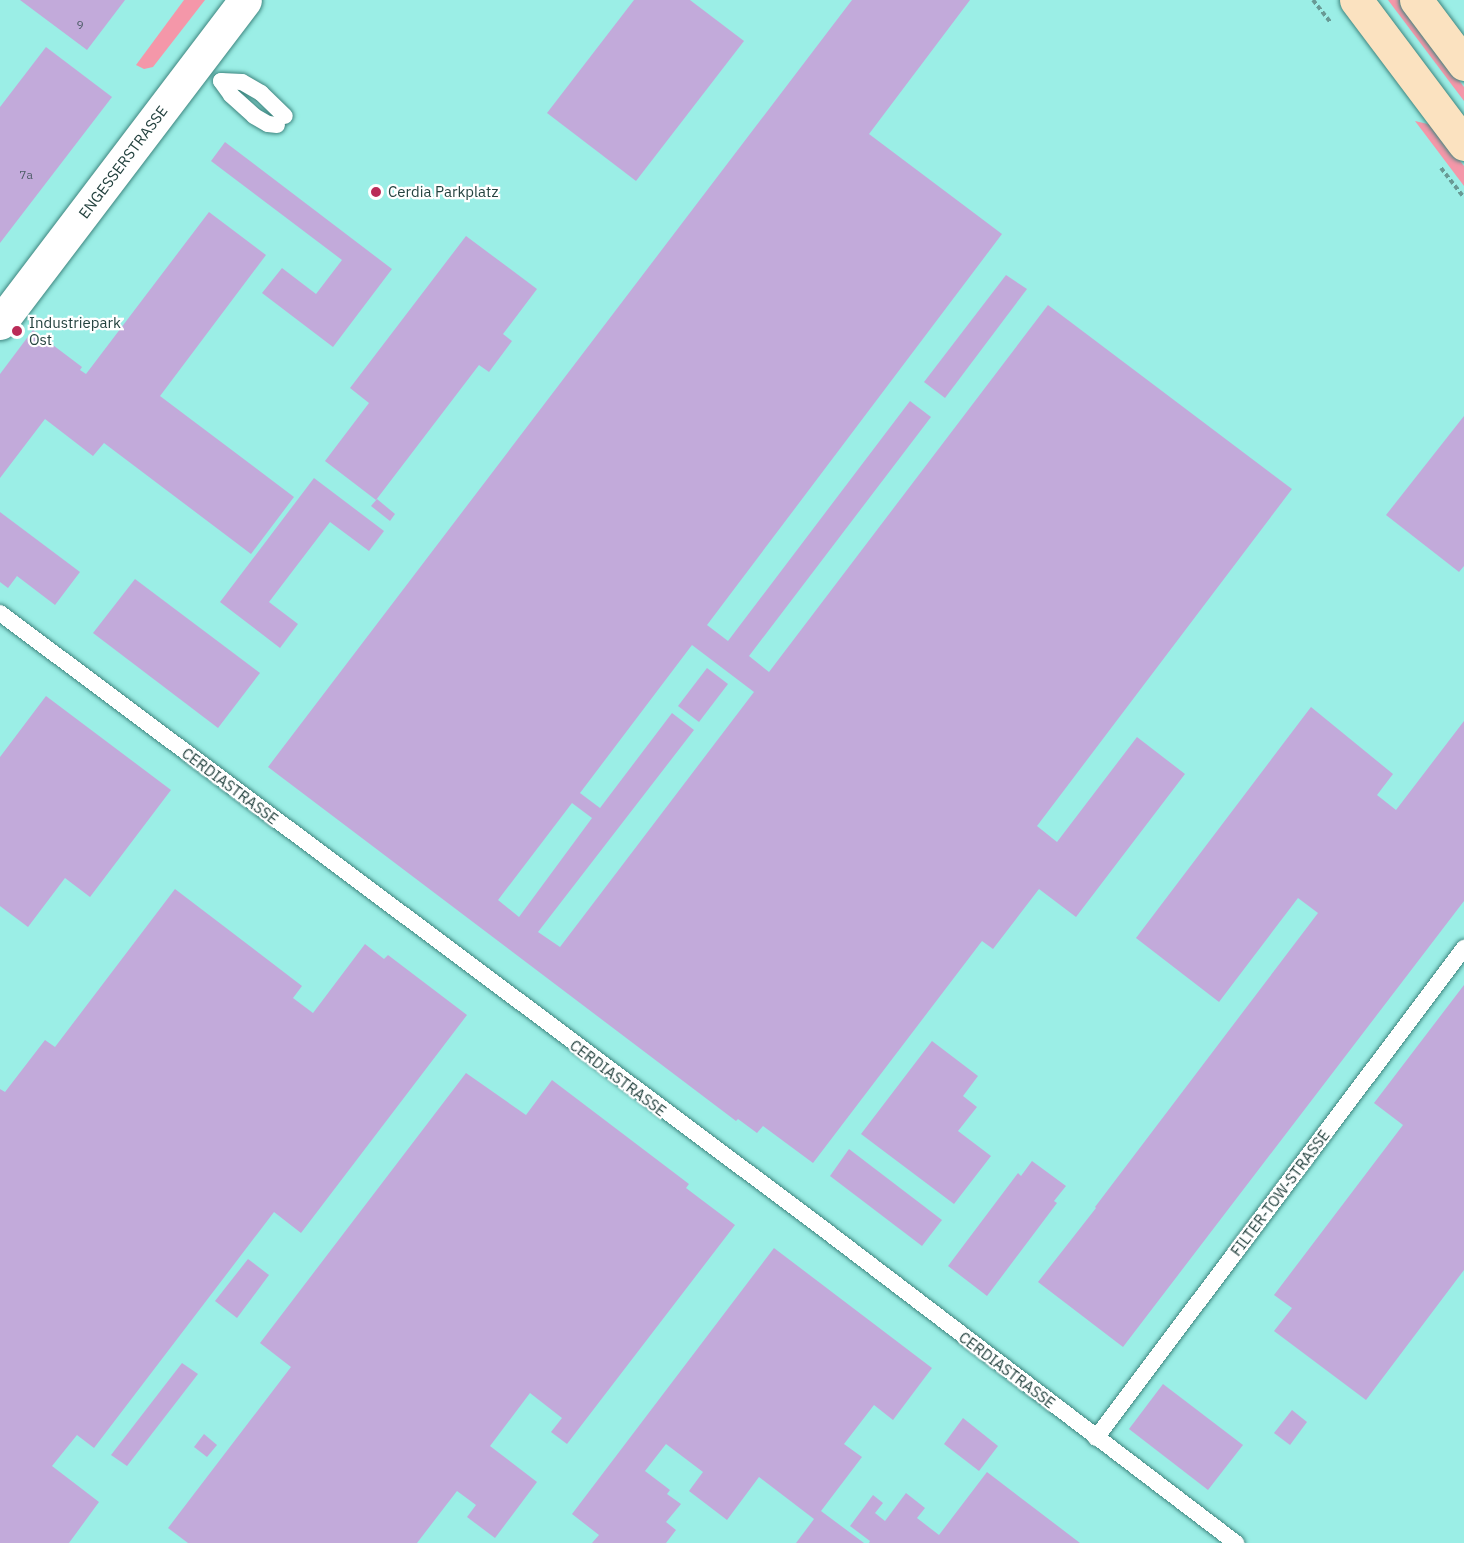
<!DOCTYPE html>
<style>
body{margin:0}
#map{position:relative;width:1464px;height:1543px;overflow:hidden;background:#b0f8f0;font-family:"IBM Plex Sans",sans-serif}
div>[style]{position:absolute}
.built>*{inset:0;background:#9beee6}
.green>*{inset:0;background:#f497a9}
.building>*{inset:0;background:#c2aada}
.path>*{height:4px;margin-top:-2px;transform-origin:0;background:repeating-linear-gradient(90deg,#689a95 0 4.5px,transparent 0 7.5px)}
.roads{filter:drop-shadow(0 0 2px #3e857f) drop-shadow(0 0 2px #3e857f)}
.service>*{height:16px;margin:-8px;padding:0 8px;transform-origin:8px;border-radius:8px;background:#fff}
.tertiary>*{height:33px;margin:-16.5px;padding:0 16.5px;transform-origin:16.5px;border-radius:16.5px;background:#fff}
.secondary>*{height:33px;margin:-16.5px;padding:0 16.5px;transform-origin:16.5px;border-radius:16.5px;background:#fbe2c0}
.dots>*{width:16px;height:16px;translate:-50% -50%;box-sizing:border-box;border:3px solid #fff;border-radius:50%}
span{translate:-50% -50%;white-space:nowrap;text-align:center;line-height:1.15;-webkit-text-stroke:4.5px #fff;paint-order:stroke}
.number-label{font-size:12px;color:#4c5c66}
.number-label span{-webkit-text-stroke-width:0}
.street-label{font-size:15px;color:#24423f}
.poi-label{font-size:15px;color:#24423f}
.left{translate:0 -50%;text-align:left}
</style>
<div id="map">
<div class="built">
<i style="clip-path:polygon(0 0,1464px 0,1464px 1543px,0 1543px)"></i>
</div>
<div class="green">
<i style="clip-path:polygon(184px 0,205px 0,153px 67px,144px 69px,136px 65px)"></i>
<i style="clip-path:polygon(1388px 0,1400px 0,1464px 87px,1464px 101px)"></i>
<i style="clip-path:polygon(1415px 121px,1432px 125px,1438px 132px,1464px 166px,1464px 186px)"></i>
</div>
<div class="building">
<i style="clip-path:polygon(20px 0,125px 0,87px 50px)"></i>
<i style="clip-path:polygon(634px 0,690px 0,744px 41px,636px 181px,547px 113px)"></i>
<i style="clip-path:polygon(evenodd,852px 0,970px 0,869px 134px,1002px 234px,707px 625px,728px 641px,910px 401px,931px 417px,749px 656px,769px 672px,1048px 305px,1292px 489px,1037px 826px,1057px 842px,1137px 737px,1185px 774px,1076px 917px,1039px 889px,993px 949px,982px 941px,813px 1163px,763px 1126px,757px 1133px,738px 1119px,736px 1121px,268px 767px,852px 0,692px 645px,754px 692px,560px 947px,538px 932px,694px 730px,672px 713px,600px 808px,580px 793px,692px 645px,852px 0,572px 803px,592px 818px,519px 917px,498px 900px,572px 803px)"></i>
<i style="clip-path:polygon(46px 47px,112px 97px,0 243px,0 107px)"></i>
<i style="clip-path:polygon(225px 142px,392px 269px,333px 347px,262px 293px,282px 268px,316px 294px,342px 260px,211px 161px)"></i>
<i style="clip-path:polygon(209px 212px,266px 255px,160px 396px,294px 497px,251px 554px,104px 443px,93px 456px,45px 419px,0 478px,0 374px,33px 330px,82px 367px,80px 370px,86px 374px)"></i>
<i style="clip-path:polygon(466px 236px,537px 289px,503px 334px,512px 341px,489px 372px,479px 365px,376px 500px,325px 461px,369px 403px,350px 388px)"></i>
<i style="clip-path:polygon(1006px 275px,1027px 289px,945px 398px,924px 382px)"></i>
<i style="clip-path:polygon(1464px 416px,1464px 566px,1459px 572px,1386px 515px)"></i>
<i style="clip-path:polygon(314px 478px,384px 531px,369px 551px,330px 522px,269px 602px,298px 624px,280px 648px,220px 602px)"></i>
<i style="clip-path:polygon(377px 499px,395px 514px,390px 521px,371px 506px)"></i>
<i style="clip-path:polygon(0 512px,80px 572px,55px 605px,17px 576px,8px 588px,0 582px)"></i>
<i style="clip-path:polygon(135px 579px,260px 673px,218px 728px,93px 633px)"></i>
<i style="clip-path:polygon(707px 668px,728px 684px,699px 722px,678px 706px)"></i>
<i style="clip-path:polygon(46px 696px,171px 790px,90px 897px,65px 878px,28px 927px,0 906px,0 757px)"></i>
<i style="clip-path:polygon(1311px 707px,1393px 774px,1377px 795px,1396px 810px,1464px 721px,1464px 901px,1123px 1347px,1038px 1282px,1096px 1208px,1095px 1207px,1318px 913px,1298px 898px,1219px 1002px,1136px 938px)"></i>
<i style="clip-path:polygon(175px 889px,302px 986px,293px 998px,313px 1013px,365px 944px,384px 959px,388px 955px,467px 1015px,301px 1233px,274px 1212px,94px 1448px,77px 1435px,52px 1466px,99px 1502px,69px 1543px,0 1543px,0 1089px,5px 1092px,45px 1040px,55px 1047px)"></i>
<i style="clip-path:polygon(1464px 985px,1464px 1270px,1366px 1400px,1274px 1331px,1292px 1308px,1274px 1295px,1403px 1125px,1374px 1103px)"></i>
<i style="clip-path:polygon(932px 1041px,978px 1076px,963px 1096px,977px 1107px,958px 1131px,991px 1156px,954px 1204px,861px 1134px)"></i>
<i style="clip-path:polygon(466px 1073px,526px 1115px,552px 1080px,689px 1184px,686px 1188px,735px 1225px,567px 1444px,551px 1432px,562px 1418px,530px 1393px,490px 1446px,537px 1482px,495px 1538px,467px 1517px,476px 1505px,457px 1491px,417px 1543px,188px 1543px,168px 1528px,291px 1367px,260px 1343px)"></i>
<i style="clip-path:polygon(849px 1149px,942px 1220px,922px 1246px,830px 1176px)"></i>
<i style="clip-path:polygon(1032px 1161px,1066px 1186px,1054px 1201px,1057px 1203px,987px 1296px,948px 1266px,1018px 1173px,1021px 1176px)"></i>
<i style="clip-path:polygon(774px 1248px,932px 1368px,893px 1420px,874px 1405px,844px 1444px,862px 1457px,821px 1511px,864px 1543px,796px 1543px,814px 1519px,759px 1477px,727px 1520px,689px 1491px,703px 1472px,666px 1444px,645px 1471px,670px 1490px,667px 1494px,681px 1504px,666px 1522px,676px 1530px,666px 1543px,592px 1543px,599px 1535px,572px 1514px)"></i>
<i style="clip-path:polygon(248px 1259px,269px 1275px,237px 1318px,215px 1301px)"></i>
<i style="clip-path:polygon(182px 1363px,198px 1374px,127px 1466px,111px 1455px)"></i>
<i style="clip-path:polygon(1163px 1384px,1243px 1445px,1208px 1490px,1129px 1429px)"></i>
<i style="clip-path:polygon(1292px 1410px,1307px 1422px,1290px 1445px,1274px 1433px)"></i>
<i style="clip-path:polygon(963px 1418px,998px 1446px,979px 1471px,944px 1444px)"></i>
<i style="clip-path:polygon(204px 1434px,217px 1445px,207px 1457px,194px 1447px)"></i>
<i style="clip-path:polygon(987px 1472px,1080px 1543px,869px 1543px,870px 1541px,850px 1526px,873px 1495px,883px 1503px,875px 1513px,885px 1521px,906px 1493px,925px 1508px,917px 1518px,939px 1535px)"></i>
</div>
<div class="path">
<i style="left:1313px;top:0;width:29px;rotate:52deg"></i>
<i style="left:1441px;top:168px;width:37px;rotate:52deg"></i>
</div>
<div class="roads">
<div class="service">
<i style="left:221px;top:81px;width:21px;rotate:3deg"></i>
<i style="left:242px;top:82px;width:22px;rotate:30deg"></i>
<i style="left:261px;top:93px;width:33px;rotate:44deg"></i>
<i style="left:221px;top:81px;width:17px;rotate:54deg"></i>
<i style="left:231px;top:95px;width:31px;rotate:42deg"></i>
<i style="left:254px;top:116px;width:16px;rotate:30deg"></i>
<i style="left:268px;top:124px;width:9px;rotate:6deg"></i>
<i style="left:0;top:613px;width:1025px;rotate:36.79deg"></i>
<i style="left:821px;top:1227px;width:522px;rotate:37.29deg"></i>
<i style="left:1096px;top:1438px;width:613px;rotate:-53.09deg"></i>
</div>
<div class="tertiary">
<i style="left:0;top:323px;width:405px;rotate:-52.8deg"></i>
</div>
<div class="secondary">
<i style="left:1356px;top:0;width:180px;rotate:53.1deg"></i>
<i style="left:1416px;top:0;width:80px;rotate:53.1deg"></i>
</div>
</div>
<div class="dots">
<i style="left:376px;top:192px;background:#ba2b58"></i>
<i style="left:17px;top:331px;background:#ba2b58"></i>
</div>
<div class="number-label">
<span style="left:80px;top:25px">9</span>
<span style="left:26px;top:175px">7a</span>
</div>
<div class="street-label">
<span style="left:123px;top:162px;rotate:-53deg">ENGESSERSTRASSE</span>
<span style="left:230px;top:786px;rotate:37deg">CERDIASTRASSE</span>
<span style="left:618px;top:1078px;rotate:37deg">CERDIASTRASSE</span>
<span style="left:1280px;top:1193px;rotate:-53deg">FILTER-TOW-STRASSE</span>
<span style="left:1007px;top:1370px;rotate:37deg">CERDIASTRASSE</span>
</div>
<div class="poi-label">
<span class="left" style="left:388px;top:192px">Cerdia Parkplatz</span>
<span class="left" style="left:29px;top:331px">Industriepark<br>Ost</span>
</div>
</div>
